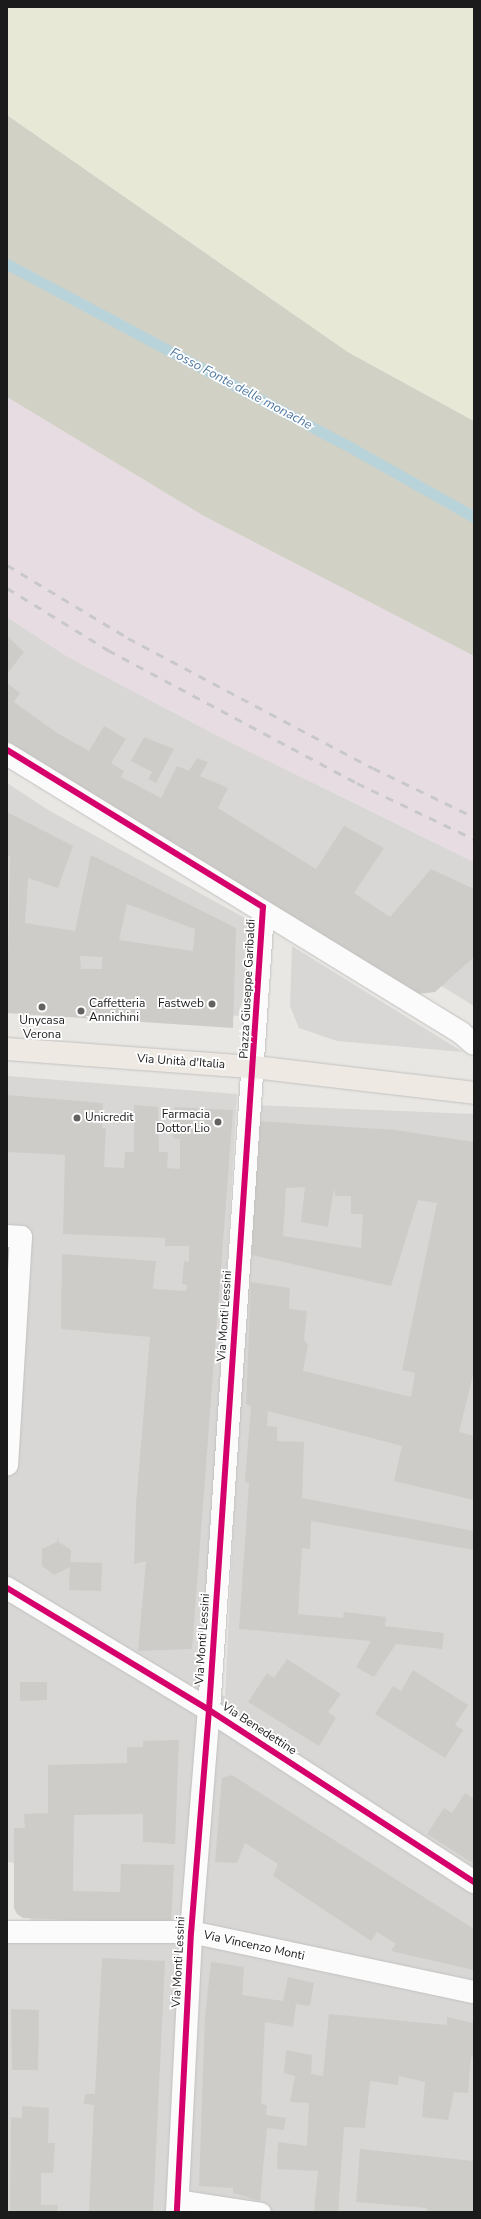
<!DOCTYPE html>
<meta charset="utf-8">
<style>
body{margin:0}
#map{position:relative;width:481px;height:2219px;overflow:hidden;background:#e9e7e4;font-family:"Nunito Sans",sans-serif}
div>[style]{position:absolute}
.residential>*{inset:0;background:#d8d7d5}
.industrial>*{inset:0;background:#e6dce2}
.construction>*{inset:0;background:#d2d1c6}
.farmland>*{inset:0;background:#e8e8d7}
.stream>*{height:11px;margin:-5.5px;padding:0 5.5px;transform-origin:5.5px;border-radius:5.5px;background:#b9d3da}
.building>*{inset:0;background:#ceccc9}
.roads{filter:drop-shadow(0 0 1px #c2c1c0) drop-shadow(0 0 1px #c2c1c0)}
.service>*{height:19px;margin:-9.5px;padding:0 9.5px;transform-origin:9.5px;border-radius:9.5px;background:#fcfbfb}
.minor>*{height:22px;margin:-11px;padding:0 11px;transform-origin:11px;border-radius:11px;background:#fcfbfb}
.tertiary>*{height:22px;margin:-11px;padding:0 11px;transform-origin:11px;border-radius:11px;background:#fcfbfb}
.primary>*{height:22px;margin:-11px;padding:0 11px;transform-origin:11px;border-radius:11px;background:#eeeae3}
.rail>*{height:3px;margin-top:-1.5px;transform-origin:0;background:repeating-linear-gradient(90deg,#c9c8c8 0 8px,transparent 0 16px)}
.cycleway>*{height:6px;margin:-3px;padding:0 3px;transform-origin:3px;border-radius:3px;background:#d6006c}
.dots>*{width:11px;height:11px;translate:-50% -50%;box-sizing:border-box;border:2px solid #fff;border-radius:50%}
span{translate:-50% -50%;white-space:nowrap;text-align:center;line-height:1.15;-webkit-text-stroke:3.5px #fff;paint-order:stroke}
.street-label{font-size:12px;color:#1b1b1b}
.poi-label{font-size:12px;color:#1b1b1b}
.left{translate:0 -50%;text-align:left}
.right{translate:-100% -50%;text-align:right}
.water-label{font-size:13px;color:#5079a1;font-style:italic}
.frame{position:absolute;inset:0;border:8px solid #1b1b1b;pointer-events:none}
</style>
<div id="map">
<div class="residential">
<i style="clip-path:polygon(7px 617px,68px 657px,226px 740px,474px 862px,474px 1006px,7px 720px)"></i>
<i style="clip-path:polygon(7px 783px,50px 811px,245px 918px,261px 932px,238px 1016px,7px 997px)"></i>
<i style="clip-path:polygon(292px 946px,463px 1052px,337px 1041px,299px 1028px,290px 1006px)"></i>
<i style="clip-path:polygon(7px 1076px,237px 1094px,202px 1693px,225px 1696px,254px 1105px,474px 1114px,474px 2212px,7px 2212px,7px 1929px,29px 1929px,33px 1886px,16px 1863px,7px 1862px)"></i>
</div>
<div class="industrial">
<i style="clip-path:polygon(7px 397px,204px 516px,474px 656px,474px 862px,226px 740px,68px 657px,7px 617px)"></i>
</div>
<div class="construction">
<i style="clip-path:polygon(7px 115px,348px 352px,474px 421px,474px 656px,204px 516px,7px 397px)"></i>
</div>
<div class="farmland">
<i style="clip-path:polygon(7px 7px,474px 7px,474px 421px,348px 352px,7px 115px)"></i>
</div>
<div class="stream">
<i style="left:7px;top:264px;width:378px;rotate:28.1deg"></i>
<i style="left:341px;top:442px;width:153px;rotate:29.4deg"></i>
</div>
<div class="building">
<i style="clip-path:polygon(7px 636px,24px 652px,7px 674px)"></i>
<i style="clip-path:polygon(7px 683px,20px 693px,14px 702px,57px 733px,89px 751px,104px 726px,126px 739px,111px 763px,124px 771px,121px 777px,161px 798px,177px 766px,189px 771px,197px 758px,208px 762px,200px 776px,228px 788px,218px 808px,316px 869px,344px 826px,384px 848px,354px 893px,390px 917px,431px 869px,474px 889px,474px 957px,435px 992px,419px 994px,360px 960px,7px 741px)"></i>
<i style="clip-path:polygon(144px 737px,174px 749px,156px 783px,148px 779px,152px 772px,131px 761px)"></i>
<i style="clip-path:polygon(evenodd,7px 812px,73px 846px,58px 888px,28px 878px,25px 923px,75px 931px,91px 855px,236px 928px,233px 1028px,7px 1013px,10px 856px,7px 856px,7px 812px,127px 904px,195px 929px,193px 951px,119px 940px,127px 904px,7px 812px,80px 956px,102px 957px,102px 969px,81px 969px,80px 956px)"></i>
<i style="clip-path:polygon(7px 1095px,103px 1103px,102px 1128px,106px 1128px,104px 1167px,124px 1168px,125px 1152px,134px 1152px,134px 1105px,158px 1107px,159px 1152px,168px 1152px,167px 1168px,180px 1169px,180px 1139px,173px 1138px,174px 1107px,233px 1110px,192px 1649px,138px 1651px,146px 1561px,134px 1564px,136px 1505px,150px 1337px,61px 1329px,62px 1254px,156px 1261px,153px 1289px,186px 1291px,187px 1285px,182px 1284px,184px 1261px,189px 1262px,189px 1246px,165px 1246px,165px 1238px,63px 1234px,65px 1155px,7px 1152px)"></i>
<i style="clip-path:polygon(evenodd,256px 1121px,395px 1130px,474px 1142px,474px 1371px,459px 1432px,474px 1436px,474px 1500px,394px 1481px,402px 1446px,268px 1411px,267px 1426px,277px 1427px,277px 1441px,304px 1442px,302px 1498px,474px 1531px,474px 1550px,311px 1521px,310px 1549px,302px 1548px,298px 1614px,343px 1618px,344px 1612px,386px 1617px,385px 1626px,444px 1633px,442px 1649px,396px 1644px,374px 1677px,356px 1667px,371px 1641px,239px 1629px,249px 1483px,245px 1482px,251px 1406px,246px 1404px,251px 1282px,290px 1288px,289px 1309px,307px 1311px,304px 1339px,308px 1345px,303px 1371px,411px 1397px,415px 1373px,402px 1370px,437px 1203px,418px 1200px,391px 1286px,252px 1255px,256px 1121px,305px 1187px,301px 1222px,328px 1227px,334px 1188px,335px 1196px,351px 1196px,351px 1214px,363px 1214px,361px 1248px,283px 1236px,286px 1188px,305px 1187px)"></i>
<i style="clip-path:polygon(58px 1537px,59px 1542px,71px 1550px,70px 1562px,102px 1563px,101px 1591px,69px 1590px,70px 1567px,54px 1575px,42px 1566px,42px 1549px,57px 1542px)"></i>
<i style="clip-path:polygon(287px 1659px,341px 1694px,328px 1712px,336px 1718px,319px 1746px,248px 1702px,267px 1673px,274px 1678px)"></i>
<i style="clip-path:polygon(413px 1670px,468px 1705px,455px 1725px,463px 1730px,445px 1758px,375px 1714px,393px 1686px,401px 1691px)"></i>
<i style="clip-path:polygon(20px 1682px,47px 1682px,47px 1700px,20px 1701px)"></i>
<i style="clip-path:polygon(179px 1740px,175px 1844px,143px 1842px,143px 1814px,74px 1815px,73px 1891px,120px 1892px,121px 1864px,174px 1865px,171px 1924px,23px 1918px,17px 1914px,14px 1908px,14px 1828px,25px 1828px,24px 1814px,48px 1813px,48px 1765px,127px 1763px,127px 1747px,143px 1747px,143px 1741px)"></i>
<i style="clip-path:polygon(232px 1775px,474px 1929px,474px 1970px,391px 1951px,396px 1944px,377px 1932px,371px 1941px,273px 1876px,278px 1864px,245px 1843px,237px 1863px,215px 1862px,222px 1778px)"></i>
<i style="clip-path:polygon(465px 1793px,474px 1799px,474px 1864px,427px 1834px,444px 1808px,452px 1813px)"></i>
<i style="clip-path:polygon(102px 1958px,165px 1961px,153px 2212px,89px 2212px,94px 2105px,84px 2104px,85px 2094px,95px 2094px)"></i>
<i style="clip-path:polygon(211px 1962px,244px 1967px,242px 1995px,283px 2001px,288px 1977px,314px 1983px,310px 2006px,296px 2004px,293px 2027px,265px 2022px,261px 2104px,267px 2105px,266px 2115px,286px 2118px,284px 2130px,267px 2128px,260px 2201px,233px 2193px,233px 2188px,199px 2186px,205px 2016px)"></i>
<i style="clip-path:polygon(11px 2009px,39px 2010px,38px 2070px,12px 2070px)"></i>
<i style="clip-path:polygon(329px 2014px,447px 2025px,447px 2017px,474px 2023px,474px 2057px,471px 2057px,468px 2093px,454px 2092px,448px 2120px,422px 2117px,425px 2082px,399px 2076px,398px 2085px,370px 2081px,365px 2128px,344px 2127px,338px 2212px,314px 2212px,318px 2171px,277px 2169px,278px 2142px,307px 2146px,309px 2103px,290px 2102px,295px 2076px,284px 2073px,286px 2050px,312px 2055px,311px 2074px,323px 2076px)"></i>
<i style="clip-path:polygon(22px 2106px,49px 2108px,48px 2143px,55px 2143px,53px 2173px,41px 2173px,41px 2205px,58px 2205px,57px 2212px,10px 2212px,11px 2117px,22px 2118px)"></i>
<i style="clip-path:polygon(360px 2149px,474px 2161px,474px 2212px,427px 2212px,427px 2208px,356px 2202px)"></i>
</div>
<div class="roads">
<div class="service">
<i style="left:177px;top:2199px;width:85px;rotate:8.8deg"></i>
</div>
<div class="minor">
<i style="left:7px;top:1236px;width:14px;rotate:4deg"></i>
<i style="left:21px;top:1237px;width:228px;rotate:93.5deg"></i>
<i style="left:7px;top:1588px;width:236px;rotate:31.1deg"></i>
<i style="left:209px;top:1710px;width:316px;rotate:33deg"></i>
<i style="left:7px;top:1932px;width:184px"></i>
<i style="left:191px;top:1932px;width:289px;rotate:12deg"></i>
<i style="left:177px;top:2212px;width:280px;rotate:-87.1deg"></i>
<i style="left:191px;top:1932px;width:223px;rotate:-85.4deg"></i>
<i style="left:209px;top:1710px;width:800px;rotate:-86.13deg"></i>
</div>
<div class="tertiary">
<i style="left:7px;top:754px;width:532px;rotate:31.54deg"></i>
<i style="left:460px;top:1032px;width:18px;rotate:41deg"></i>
</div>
<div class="primary">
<i style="left:7px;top:1049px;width:248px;rotate:4.2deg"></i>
<i style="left:254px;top:1067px;width:222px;rotate:6.7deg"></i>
</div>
</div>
<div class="rail">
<i style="left:7px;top:565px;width:141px;rotate:31.1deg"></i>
<i style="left:128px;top:638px;width:277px;rotate:28deg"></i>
<i style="left:373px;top:768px;width:112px;rotate:25.9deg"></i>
<i style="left:7px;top:588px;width:119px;rotate:31.5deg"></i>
<i style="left:108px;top:650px;width:282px;rotate:28.1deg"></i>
<i style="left:357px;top:783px;width:130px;rotate:25.6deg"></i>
</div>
<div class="cycleway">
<i style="left:7px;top:750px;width:300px;rotate:31.5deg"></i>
<i style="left:263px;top:907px;width:805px;rotate:93.85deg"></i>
<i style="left:209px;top:1710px;width:223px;rotate:94.6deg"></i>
<i style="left:191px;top:1932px;width:280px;rotate:92.9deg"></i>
<i style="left:7px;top:1588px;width:236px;rotate:31.1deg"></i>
<i style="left:209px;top:1710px;width:316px;rotate:33deg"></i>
</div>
<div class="dots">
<i style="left:212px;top:1004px;background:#636261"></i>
<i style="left:42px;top:1007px;background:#636261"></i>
<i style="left:81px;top:1011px;background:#636261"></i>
<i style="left:77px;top:1118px;background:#636261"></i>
<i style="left:218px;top:1122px;background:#636261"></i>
</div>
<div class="street-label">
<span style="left:248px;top:989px;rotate:-87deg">Piazza Giuseppe Garibaldi</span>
<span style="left:181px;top:1062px;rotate:4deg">Via Unità d'Italia</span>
<span style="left:225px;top:1316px;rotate:-86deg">Via Monti Lessini</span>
<span style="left:203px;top:1639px;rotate:-86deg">Via Monti Lessini</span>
<span style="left:259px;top:1729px;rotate:33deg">Via Benedettine</span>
<span style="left:254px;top:1946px;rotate:12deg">Via Vincenzo Monti</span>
<span style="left:179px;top:1962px;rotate:-87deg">Via Monti Lessini</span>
</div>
<div class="poi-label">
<span class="left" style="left:89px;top:1011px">Caffetteria<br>Annichini</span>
<span class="right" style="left:204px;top:1004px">Fastweb</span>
<span style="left:42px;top:1028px">Unycasa<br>Verona</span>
<span class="right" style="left:210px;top:1122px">Farmacia<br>Dottor Lio</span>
<span class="left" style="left:85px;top:1118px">Unicredit</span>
</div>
<div class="water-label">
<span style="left:241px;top:389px;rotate:28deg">Fosso Fonte delle monache</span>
</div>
<div class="frame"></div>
</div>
